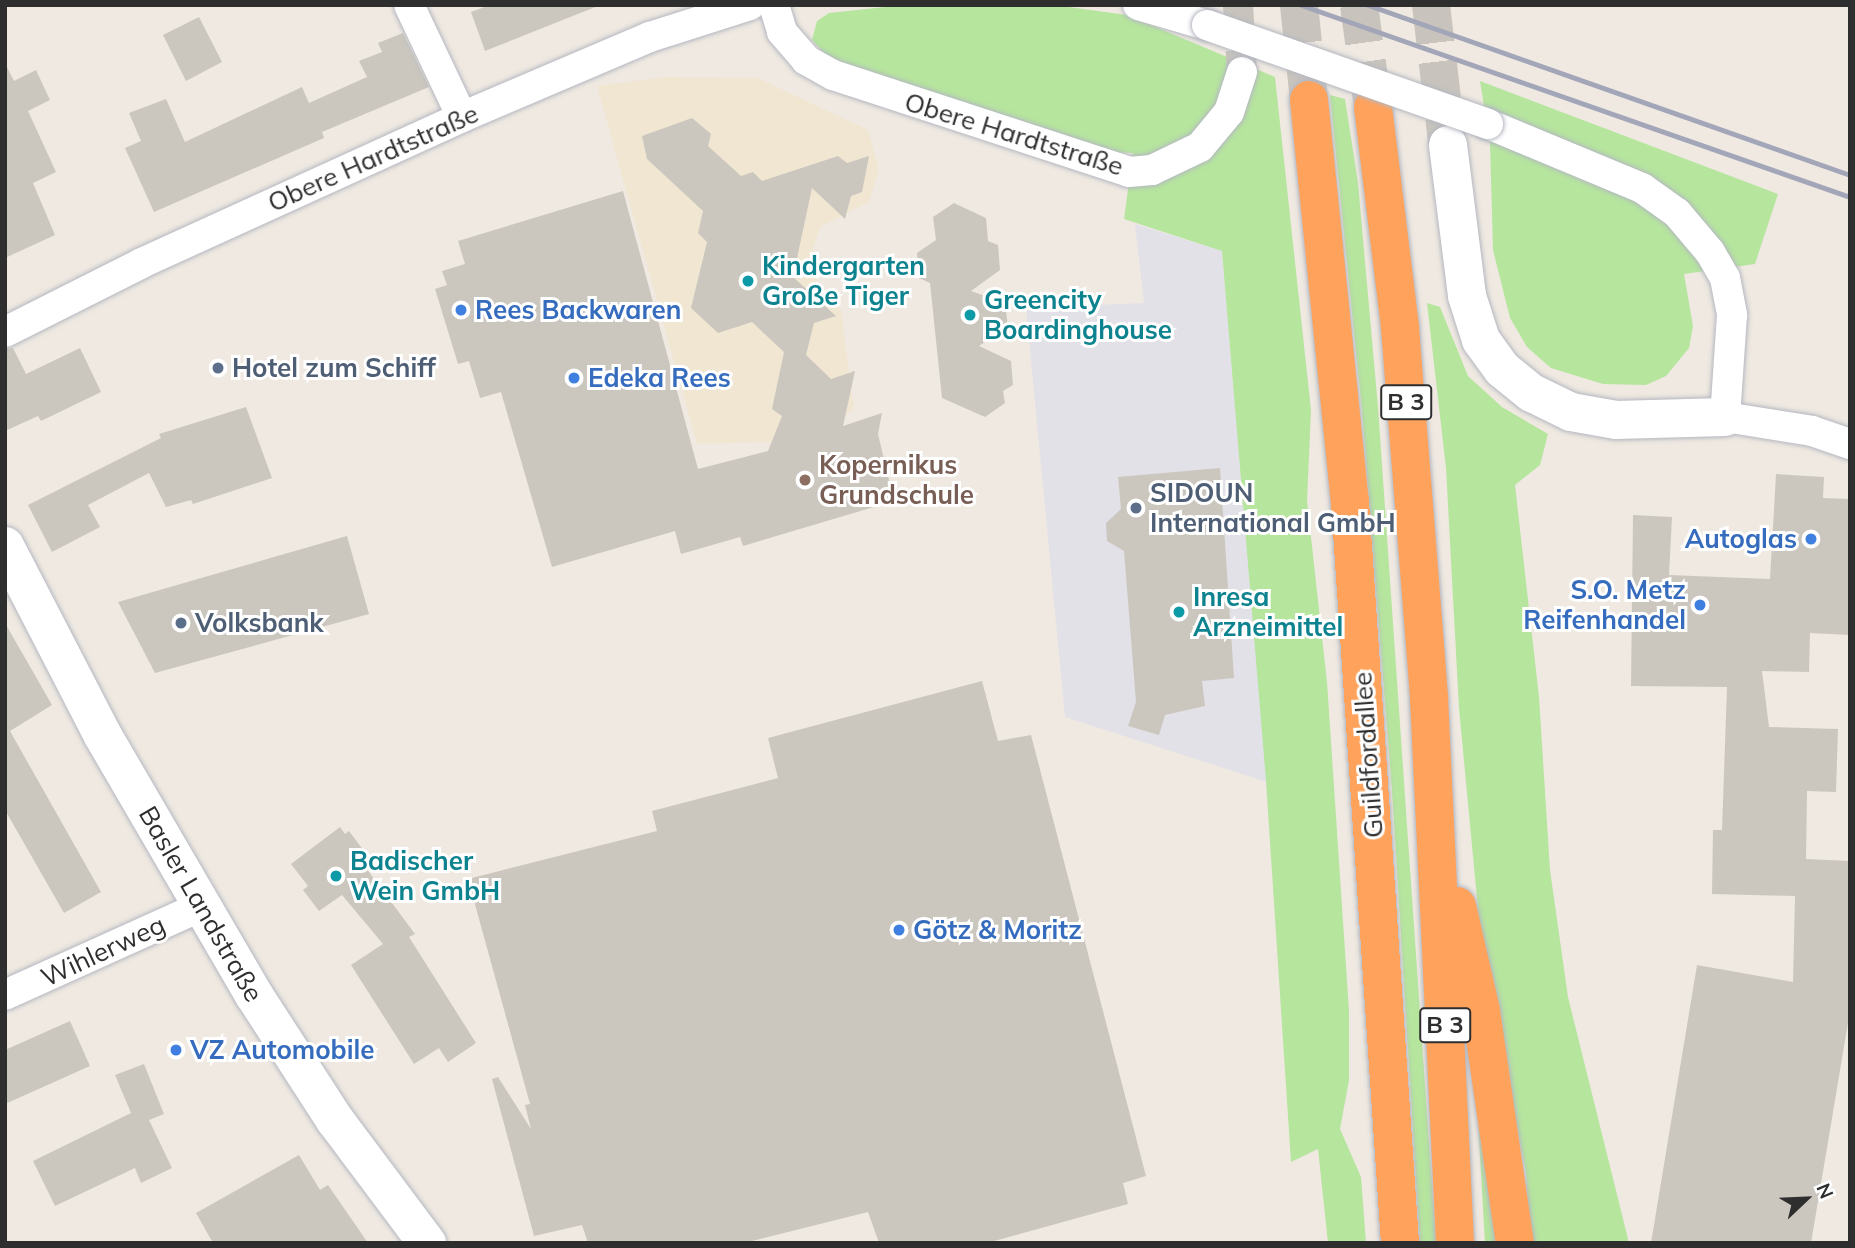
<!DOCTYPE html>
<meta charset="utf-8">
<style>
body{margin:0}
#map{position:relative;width:1855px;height:1248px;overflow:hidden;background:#efe9e1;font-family:Mulish,sans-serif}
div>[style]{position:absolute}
.industrial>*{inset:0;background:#e3e1e8}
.education>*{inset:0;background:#f0e6d1}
.green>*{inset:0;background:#b6e59e}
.building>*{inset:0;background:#cbc7bf}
.street-tunnel>*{height:30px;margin-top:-15px;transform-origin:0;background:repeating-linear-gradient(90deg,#c8c4bd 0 30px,transparent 0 45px)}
.secondary-tunnel>*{height:38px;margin-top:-19px;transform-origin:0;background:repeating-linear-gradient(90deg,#c8c4bd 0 38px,transparent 0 57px)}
.highway-tunnel>*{height:38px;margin-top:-19px;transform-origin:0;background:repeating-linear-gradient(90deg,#c8c4bd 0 38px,transparent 0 57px)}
.roads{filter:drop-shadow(0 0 2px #b4b7c1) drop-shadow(0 0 2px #b4b7c1)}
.street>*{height:30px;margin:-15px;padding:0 15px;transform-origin:15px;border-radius:15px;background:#fff}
.secondary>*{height:38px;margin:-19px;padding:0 19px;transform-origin:19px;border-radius:19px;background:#fff}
.highway>*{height:38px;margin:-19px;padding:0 19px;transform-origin:19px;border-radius:19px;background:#ffa35c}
.rail>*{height:5px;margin:-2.5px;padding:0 2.5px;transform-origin:2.5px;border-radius:2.5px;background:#a3a6b8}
.bridges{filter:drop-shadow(0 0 2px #b4b7c1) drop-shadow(0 0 2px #b4b7c1)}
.street-bridge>*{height:30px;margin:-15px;padding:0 15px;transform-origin:15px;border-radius:15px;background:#fff}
.dots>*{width:19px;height:19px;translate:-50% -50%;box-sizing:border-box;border:4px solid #fff;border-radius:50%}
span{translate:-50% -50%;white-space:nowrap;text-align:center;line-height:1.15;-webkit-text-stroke:6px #fff;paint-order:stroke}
.shield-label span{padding:2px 5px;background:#fff;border:2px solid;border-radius:5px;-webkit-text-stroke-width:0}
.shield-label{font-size:24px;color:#2e2e2e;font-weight:700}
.street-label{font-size:26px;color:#2e2e2e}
.culture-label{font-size:26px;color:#0d838f;font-weight:700}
.left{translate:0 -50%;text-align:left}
.shop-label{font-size:26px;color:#366cbe;font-weight:700}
.right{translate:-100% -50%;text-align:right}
.service-label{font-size:26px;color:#4e5e75;font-weight:700}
.education-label{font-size:26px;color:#785e54;font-weight:700}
.frame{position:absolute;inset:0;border:7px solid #2e2e2e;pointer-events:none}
.north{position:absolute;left:1771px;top:1164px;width:70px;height:70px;-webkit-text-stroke:5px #fff;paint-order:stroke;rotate:67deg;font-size:19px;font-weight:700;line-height:28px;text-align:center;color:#2e2e2e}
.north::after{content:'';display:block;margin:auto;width:24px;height:32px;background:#2e2e2e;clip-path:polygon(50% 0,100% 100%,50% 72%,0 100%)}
</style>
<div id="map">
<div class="industrial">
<i style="clip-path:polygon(1135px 224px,1222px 251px,1267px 782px,1065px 717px,1026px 308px,1144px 303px)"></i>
</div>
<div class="education">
<i style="clip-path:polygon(664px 77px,758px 78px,868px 130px,879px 170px,869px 202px,820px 227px,807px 268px,841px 310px,854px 409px,819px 434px,796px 441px,697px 444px,597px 86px)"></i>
</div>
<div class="green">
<i style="clip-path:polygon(904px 5px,1054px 5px,1127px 15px,1275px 77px,1311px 410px,1307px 501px,1327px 682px,1349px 1011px,1349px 1080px,1340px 1129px,1361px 1177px,1366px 1243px,1328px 1243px,1318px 1149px,1291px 1162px,1266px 781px,1222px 251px,1124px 219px,1133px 153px,1113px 152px,830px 59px,812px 40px,817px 21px,829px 13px)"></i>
<i style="clip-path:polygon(1480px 81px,1778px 194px,1755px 264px,1684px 274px,1693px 326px,1689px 348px,1666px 376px,1646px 385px,1603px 384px,1551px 368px,1527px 347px,1510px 318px,1493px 250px,1490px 143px)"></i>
<i style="clip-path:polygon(1330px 95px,1345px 99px,1358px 183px,1378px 407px,1436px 1243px,1420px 1243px,1392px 791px,1362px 411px)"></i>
<i style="clip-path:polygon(1427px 303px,1440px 307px,1468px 376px,1502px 407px,1548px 434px,1540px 465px,1515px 485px,1539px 697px,1550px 870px,1568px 997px,1629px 1243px,1530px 1243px,1526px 1173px,1481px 941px,1459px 708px,1446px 468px)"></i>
<i style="clip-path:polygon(1475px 1070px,1502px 1243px,1485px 1243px)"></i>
</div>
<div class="building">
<i style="clip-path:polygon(490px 5px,598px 5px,598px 6px,485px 51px,471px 12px)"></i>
<i style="clip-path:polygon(199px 17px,222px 62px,186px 81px,163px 35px)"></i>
<i style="clip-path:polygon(403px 33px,429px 87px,322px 132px,324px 138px,154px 212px,125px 148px,141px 141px,129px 113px,166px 99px,185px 142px,302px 87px,309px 103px,367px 77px,359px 61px,382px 52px,378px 43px)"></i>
<i style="clip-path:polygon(5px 63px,14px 81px,36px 70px,50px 100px,28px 111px,56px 172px,33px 183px,55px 235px,5px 258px)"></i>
<i style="clip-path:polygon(692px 118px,711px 134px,708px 146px,741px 176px,753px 172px,762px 181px,838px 156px,847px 163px,869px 156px,862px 192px,851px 196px,845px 219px,812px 188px,793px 277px,836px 316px,814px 323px,806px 355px,831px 379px,855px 371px,843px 426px,882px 413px,878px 434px,894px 501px,743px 546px,740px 537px,681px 554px,675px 531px,552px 567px,501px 392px,480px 398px,469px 361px,458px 364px,435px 289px,447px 285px,442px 271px,465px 264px,458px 241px,623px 191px,698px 469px,768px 451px,782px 416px,772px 409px,784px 352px,752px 322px,718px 333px,691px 308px,707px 242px,698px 233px,703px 211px,647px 159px,642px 136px)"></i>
<i style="clip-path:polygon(954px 203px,986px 218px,988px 241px,998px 245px,1000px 270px,971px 291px,1005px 303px,1008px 327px,979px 346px,1011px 361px,1013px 385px,1003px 391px,1005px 403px,985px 417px,942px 398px,930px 283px,919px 278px,917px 253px,936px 240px,933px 217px)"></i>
<i style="clip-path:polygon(13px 348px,26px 374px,80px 348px,101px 392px,41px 421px,38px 416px,5px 431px,5px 349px)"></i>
<i style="clip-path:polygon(246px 407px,272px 478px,193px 504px,191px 500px,166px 507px,149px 473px,88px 505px,100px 527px,52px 552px,28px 505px,161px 438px,159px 434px)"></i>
<i style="clip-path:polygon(1220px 468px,1234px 678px,1202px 681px,1205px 706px,1165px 715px,1159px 735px,1128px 726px,1136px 702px,1124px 551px,1107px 541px,1106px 523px,1121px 509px,1118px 477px)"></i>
<i style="clip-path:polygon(1776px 474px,1824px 477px,1823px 498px,1850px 499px,1850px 635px,1810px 633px,1809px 672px,1762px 671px,1769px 727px,1838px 729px,1836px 792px,1807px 791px,1806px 859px,1850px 861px,1850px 1011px,1811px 1243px,1651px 1243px,1697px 965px,1793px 982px,1795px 896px,1712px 894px,1713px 830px,1722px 830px,1727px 687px,1631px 686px,1633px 515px,1672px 517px,1669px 575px,1770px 579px)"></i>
<i style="clip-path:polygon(347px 536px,369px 614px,155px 673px,118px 602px)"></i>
<i style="clip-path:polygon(5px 623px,52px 705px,10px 731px,101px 892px,64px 913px,5px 810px)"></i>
<i style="clip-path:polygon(982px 681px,998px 741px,1031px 735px,1146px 1176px,1123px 1183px,1128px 1204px,987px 1243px,879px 1243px,868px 1212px,744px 1243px,588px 1243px,582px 1225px,534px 1236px,492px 1079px,498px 1077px,531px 1129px,525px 1105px,530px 1104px,468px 879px,657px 831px,652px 811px,778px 778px,768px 738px)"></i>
<i style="clip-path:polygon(340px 827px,345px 834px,349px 831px,373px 863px,366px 868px,415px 934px,409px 937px,476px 1043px,448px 1062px,439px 1048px,414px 1064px,351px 965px,383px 944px,342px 895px,319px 911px,303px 890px,308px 886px,291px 864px)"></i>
<i style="clip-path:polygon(70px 1021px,90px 1066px,5px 1104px,5px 1050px)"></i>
<i style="clip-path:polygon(144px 1064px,164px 1114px,149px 1120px,172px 1168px,141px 1183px,135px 1168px,55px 1206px,33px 1161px,131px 1113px,115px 1075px)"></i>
<i style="clip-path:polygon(299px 1155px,320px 1190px,328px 1185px,368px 1243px,213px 1243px,196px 1213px)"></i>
</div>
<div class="street-tunnel">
<i style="left:1238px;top:5px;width:67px;rotate:86.6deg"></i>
</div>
<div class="secondary-tunnel">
<i style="left:1431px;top:5px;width:138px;rotate:83.3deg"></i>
</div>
<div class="highway-tunnel">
<i style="left:1299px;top:5px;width:96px;rotate:84deg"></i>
<i style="left:1359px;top:5px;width:103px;rotate:82.2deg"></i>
</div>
<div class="roads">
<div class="street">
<i style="left:409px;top:5px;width:124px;rotate:64.7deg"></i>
<i style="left:774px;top:5px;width:28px;rotate:73deg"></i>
<i style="left:782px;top:32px;width:37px;rotate:49deg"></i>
<i style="left:806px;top:60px;width:31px;rotate:29deg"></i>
<i style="left:833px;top:75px;width:311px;rotate:18.1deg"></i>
<i style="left:1129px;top:172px;width:23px;rotate:-5deg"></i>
<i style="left:1152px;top:170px;width:53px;rotate:-25.6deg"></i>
<i style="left:1200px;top:147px;width:45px;rotate:-50.4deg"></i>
<i style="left:1229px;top:112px;width:42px;rotate:-72deg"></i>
<i style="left:1138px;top:5px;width:72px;rotate:16.2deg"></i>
<i style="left:1488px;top:124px;width:167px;rotate:22.6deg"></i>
<i style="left:1642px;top:188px;width:43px;rotate:35.5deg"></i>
<i style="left:1677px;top:213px;width:51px;rotate:49.8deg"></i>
<i style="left:1710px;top:252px;width:30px;rotate:60deg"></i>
<i style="left:1725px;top:278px;width:38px;rotate:79deg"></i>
<i style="left:1732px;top:315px;width:102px;rotate:93.9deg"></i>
<i style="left:1725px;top:417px;width:88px;rotate:9.1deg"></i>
<i style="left:1812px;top:431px;width:40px;rotate:18.9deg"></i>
<i style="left:5px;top:332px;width:153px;rotate:-26.7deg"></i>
<i style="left:142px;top:263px;width:352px;rotate:-24.5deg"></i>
<i style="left:462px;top:117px;width:204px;rotate:-23.1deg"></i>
<i style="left:650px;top:37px;width:105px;rotate:-17.7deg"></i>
<i style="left:5px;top:995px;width:216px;rotate:-24.3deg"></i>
</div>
<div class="secondary">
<i style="left:1448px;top:145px;width:152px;rotate:82.8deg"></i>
<i style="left:1467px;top:296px;width:46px;rotate:72.3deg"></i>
<i style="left:1481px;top:340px;width:36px;rotate:54deg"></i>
<i style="left:1502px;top:369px;width:38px;rotate:39deg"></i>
<i style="left:1532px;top:393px;width:43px;rotate:26deg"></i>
<i style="left:1571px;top:412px;width:46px;rotate:10.1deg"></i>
<i style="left:1616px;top:420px;width:109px;rotate:-1.6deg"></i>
<i style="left:5px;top:546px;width:212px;rotate:62.7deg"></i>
<i style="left:102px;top:734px;width:302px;rotate:59.8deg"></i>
<i style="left:254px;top:995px;width:149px;rotate:57.1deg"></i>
<i style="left:335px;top:1120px;width:154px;rotate:53.2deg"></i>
</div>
<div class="highway">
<i style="left:1309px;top:100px;width:404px;rotate:84.2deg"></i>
<i style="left:1350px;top:502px;width:743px;rotate:86.14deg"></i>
<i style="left:1373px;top:107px;width:223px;rotate:83deg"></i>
<i style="left:1400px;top:328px;width:371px;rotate:85.5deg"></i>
<i style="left:1429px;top:698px;width:546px;rotate:87.27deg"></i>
<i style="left:1457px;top:906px;width:108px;rotate:77.1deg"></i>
<i style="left:1481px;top:1011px;width:234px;rotate:81.7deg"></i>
</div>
</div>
<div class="rail">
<i style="left:1301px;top:5px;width:582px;rotate:19.28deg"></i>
<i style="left:1368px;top:5px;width:511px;rotate:19.43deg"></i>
</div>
<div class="bridges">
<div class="street-bridge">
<i style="left:1207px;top:25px;width:298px;rotate:19.4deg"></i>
</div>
</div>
<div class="dots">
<i style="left:748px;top:281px;background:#0f9aa8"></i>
<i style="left:461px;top:310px;background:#3f7fe0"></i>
<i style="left:970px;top:315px;background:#0f9aa8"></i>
<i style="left:218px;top:368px;background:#5c6f8a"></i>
<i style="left:574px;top:378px;background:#3f7fe0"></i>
<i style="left:805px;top:480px;background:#8d6e63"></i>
<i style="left:1136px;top:508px;background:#5c6f8a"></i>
<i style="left:1811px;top:539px;background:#3f7fe0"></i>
<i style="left:1700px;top:605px;background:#3f7fe0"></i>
<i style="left:1179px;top:612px;background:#0f9aa8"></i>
<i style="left:181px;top:623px;background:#5c6f8a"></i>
<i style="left:336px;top:876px;background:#0f9aa8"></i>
<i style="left:899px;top:930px;background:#3f7fe0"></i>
<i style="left:176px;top:1050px;background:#3f7fe0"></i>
</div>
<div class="shield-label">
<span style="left:1406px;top:402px">B 3</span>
<span style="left:1445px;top:1025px">B 3</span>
</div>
<div class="street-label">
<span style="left:1014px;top:134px;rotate:17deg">Obere Hardtstraße</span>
<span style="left:373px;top:158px;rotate:-24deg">Obere Hardtstraße</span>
<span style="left:1368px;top:755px;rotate:-94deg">Guildfordallee</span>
<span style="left:201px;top:904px;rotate:60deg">Basler Landstraße</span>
<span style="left:103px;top:951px;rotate:-25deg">Wihlerweg</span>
</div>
<div class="culture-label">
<span class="left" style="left:762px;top:281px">Kindergarten<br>Große Tiger</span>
<span class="left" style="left:984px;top:315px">Greencity<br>Boardinghouse</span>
<span class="left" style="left:1193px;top:612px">Inresa<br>Arzneimittel</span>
<span class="left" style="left:350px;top:876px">Badischer<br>Wein GmbH</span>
</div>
<div class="shop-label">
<span class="left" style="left:475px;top:310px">Rees Backwaren</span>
<span class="left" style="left:588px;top:378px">Edeka Rees</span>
<span class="right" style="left:1797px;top:539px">Autoglas</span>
<span class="right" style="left:1686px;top:605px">S.O. Metz<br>Reifenhandel</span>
<span class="left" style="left:913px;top:930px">Götz &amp; Moritz</span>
<span class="left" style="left:190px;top:1050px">VZ Automobile</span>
</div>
<div class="service-label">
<span class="left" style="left:232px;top:368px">Hotel zum Schiff</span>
<span class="left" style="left:1150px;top:508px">SIDOUN<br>International GmbH</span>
<span class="left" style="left:195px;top:623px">Volksbank</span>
</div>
<div class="education-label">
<span class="left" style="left:819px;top:480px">Kopernikus<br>Grundschule</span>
</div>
<div class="frame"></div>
<div class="north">N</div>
</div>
